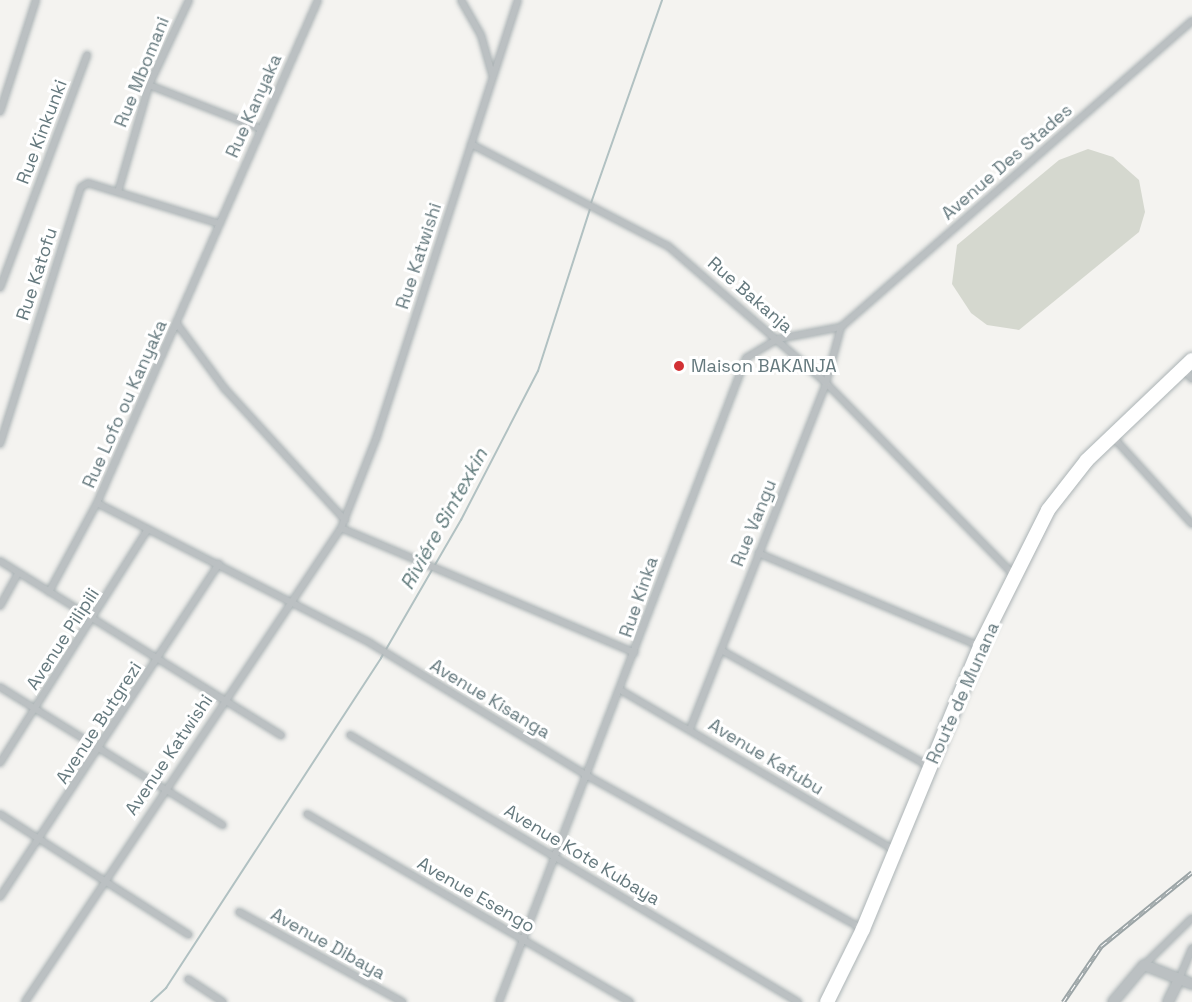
<!DOCTYPE html>
<meta charset="utf-8">
<style>
body{margin:0}
#map{position:relative;width:1192px;height:1002px;overflow:hidden;background:#f4f3f0;font-family:"Space Grotesk",sans-serif}
div>[style]{position:absolute}
.green>*{inset:0;background:#d5d8cf}
.stream>*{height:2px;margin:-1px;padding:0 1px;transform-origin:1px;border-radius:1px;background:#b1c1c2}
.roads{filter:drop-shadow(0 0 2px #abb3b5) drop-shadow(0 0 2px #abb3b5)}
.minor>*{height:6px;margin:-3px;padding:0 3px;transform-origin:3px;border-radius:3px;background:#bbc0c2}
.tertiary>*{height:10px;margin:-5px;padding:0 5px;transform-origin:5px;border-radius:5px;background:#bbc0c2}
.secondary>*{height:14px;margin:-7px;padding:0 7px;transform-origin:7px;border-radius:7px;background:#fff}
.rail>*{height:4.5px;margin-top:-2.25px;transform-origin:0;background:repeating-linear-gradient(90deg,#fff 0 7px,#9ba4a6 0 14px);box-sizing:border-box;border-block:2px solid #9ba4a6}
.dots>*{width:16px;height:16px;translate:-50% -50%;box-sizing:border-box;border:3px solid #fff;border-radius:50%}
span{translate:-50% -50%;white-space:nowrap;text-align:center;line-height:1.15;-webkit-text-stroke:6px #fff;paint-order:stroke}
.street-label{font-size:18px;color:#65797e}
.poi-label{font-size:18px;color:#65797e}
.left{translate:0 -50%;text-align:left}
.water-label{font-size:20px;color:#617b7c;font-style:italic}
</style>
<div id="map">
<div class="green">
<i style="clip-path:polygon(1088px 149px,1113px 157px,1139px 180px,1145px 212px,1139px 232px,1019px 330px,987px 325px,971px 313px,952px 284px,957px 245px,1059px 160px)"></i>
</div>
<div class="stream">
<i style="left:591px;top:203px;width:215px;rotate:-70.7deg"></i>
<i style="left:151px;top:1002px;width:21px;rotate:-43deg"></i>
<i style="left:166px;top:988px;width:394px;rotate:-56.9deg"></i>
<i style="left:381px;top:658px;width:160px;rotate:-59.9deg"></i>
<i style="left:461px;top:520px;width:168px;rotate:-62.7deg"></i>
<i style="left:538px;top:371px;width:170px;rotate:-72.2deg"></i>
</div>
<div class="roads">
<div class="minor">
<i style="left:461px;top:0;width:40px;rotate:60.3deg"></i>
<i style="left:481px;top:35px;width:41px;rotate:74.2deg"></i>
<i style="left:149px;top:85px;width:120px;rotate:21.4deg"></i>
<i style="left:0;top:112px;width:118px;rotate:-72.2deg"></i>
<i style="left:471px;top:144px;width:222px;rotate:27.4deg"></i>
<i style="left:668px;top:246px;width:209px;rotate:40.9deg"></i>
<i style="left:826px;top:383px;width:270px;rotate:45.6deg"></i>
<i style="left:118px;top:192px;width:111px;rotate:-73.8deg"></i>
<i style="left:149px;top:85px;width:94px;rotate:-64.8deg"></i>
<i style="left:0;top:288px;width:249px;rotate:-69.5deg"></i>
<i style="left:177px;top:324px;width:81px;rotate:53.6deg"></i>
<i style="left:225px;top:389px;width:178px;rotate:47.5deg"></i>
<i style="left:1183px;top:368px;width:14px;rotate:51deg"></i>
<i style="left:1112px;top:436px;width:119px;rotate:47.7deg"></i>
<i style="left:0;top:444px;width:269px;rotate:-72.5deg"></i>
<i style="left:81px;top:187px;width:8px;rotate:-30deg"></i>
<i style="left:88px;top:183px;width:135px;rotate:17.2deg"></i>
<i style="left:97px;top:503px;width:307px;rotate:27.1deg"></i>
<i style="left:370px;top:643px;width:253px;rotate:31.4deg"></i>
<i style="left:586px;top:775px;width:317px;rotate:29.1deg"></i>
<i style="left:341px;top:528px;width:319px;rotate:23deg"></i>
<i style="left:758px;top:553px;width:240px;rotate:22.8deg"></i>
<i style="left:0;top:561px;width:331px;rotate:31.8deg"></i>
<i style="left:49px;top:592px;width:101px;rotate:-61.7deg"></i>
<i style="left:97px;top:503px;width:549px;rotate:-66.28deg"></i>
<i style="left:0;top:606px;width:37px;rotate:-61deg"></i>
<i style="left:721px;top:650px;width:240px;rotate:29.2deg"></i>
<i style="left:0;top:687px;width:262px;rotate:31.8deg"></i>
<i style="left:622px;top:691px;width:315px;rotate:30.3deg"></i>
<i style="left:690px;top:729px;width:372px;rotate:-68.5deg"></i>
<i style="left:826px;top:383px;width:58px;rotate:-75deg"></i>
<i style="left:350px;top:735px;width:522px;rotate:30.79deg"></i>
<i style="left:0;top:763px;width:277px;rotate:-57.7deg"></i>
<i style="left:0;top:814px;width:224px;rotate:32.6deg"></i>
<i style="left:307px;top:814px;width:374px;rotate:30.2deg"></i>
<i style="left:0;top:897px;width:399px;rotate:-56.7deg"></i>
<i style="left:239px;top:912px;width:187px;rotate:28.8deg"></i>
<i style="left:1144px;top:965px;width:67px;rotate:-44.4deg"></i>
<i style="left:188px;top:979px;width:42px;rotate:33.3deg"></i>
<i style="left:1179px;top:979px;width:34px;rotate:-67deg"></i>
<i style="left:25px;top:1002px;width:570px;rotate:-56.31deg"></i>
<i style="left:341px;top:528px;width:99px;rotate:-68.6deg"></i>
<i style="left:377px;top:436px;width:458px;rotate:-72.1deg"></i>
<i style="left:499px;top:1002px;width:690px;rotate:-69.02deg"></i>
<i style="left:746px;top:358px;width:37px;rotate:-31deg"></i>
<i style="left:778px;top:339px;width:64px;rotate:-10.8deg"></i>
<i style="left:841px;top:327px;width:466px;rotate:-41.1deg"></i>
</div>
<div class="tertiary">
<i style="left:1113px;top:1002px;width:48px;rotate:-50deg"></i>
<i style="left:1144px;top:965px;width:52px;rotate:21.6deg"></i>
<i style="left:1168px;top:1002px;width:25px;rotate:-64deg"></i>
</div>
<div class="secondary">
<i style="left:827px;top:1002px;width:81px;rotate:-63.7deg"></i>
<i style="left:863px;top:929px;width:306px;rotate:-67.5deg"></i>
<i style="left:980px;top:646px;width:152px;rotate:-63.4deg"></i>
<i style="left:1048px;top:510px;width:63px;rotate:-52deg"></i>
<i style="left:1087px;top:460px;width:145px;rotate:-43.6deg"></i>
</div>
</div>
<div class="rail">
<i style="left:1063px;top:1002px;width:68px;rotate:-55.8deg"></i>
<i style="left:1101px;top:946px;width:117px;rotate:-39.1deg"></i>
</div>
<div class="dots">
<i style="left:679px;top:366px;background:#d23134"></i>
</div>
<div class="street-label">
<span style="left:142px;top:72px;rotate:-68deg">Rue Mbomani</span>
<span style="left:254px;top:106px;rotate:-66deg">Rue Kanyaka</span>
<span style="left:42px;top:132px;rotate:-69deg">Rue Kinkunki</span>
<span style="left:1007px;top:162px;rotate:-41deg">Avenue Des Stades</span>
<span style="left:419px;top:256px;rotate:-72deg">Rue Katwishi</span>
<span style="left:37px;top:274px;rotate:-72deg">Rue Katofu</span>
<span style="left:750px;top:295px;rotate:41deg">Rue Bakanja</span>
<span style="left:125px;top:404px;rotate:-66deg">Rue Lofo ou Kanyaka</span>
<span style="left:754px;top:523px;rotate:-68deg">Rue Vangu</span>
<span style="left:639px;top:597px;rotate:-71deg">Rue Kinka</span>
<span style="left:63px;top:639px;rotate:-57deg">Avenue Pilipili</span>
<span style="left:963px;top:693px;rotate:-66deg">Route de Munana</span>
<span style="left:490px;top:699px;rotate:31deg">Avenue Kisanga</span>
<span style="left:99px;top:723px;rotate:-57deg">Avenue Butgrezi</span>
<span style="left:169px;top:755px;rotate:-56deg">Avenue Katwishi</span>
<span style="left:766px;top:757px;rotate:31deg">Avenue Kafubu</span>
<span style="left:582px;top:855px;rotate:31deg">Avenue Kote Kubaya</span>
<span style="left:476px;top:895px;rotate:30deg">Avenue Esengo</span>
<span style="left:328px;top:944px;rotate:29deg">Avenue Dibaya</span>
</div>
<div class="poi-label">
<span class="left" style="left:691px;top:366px">Maison BAKANJA</span>
</div>
<div class="water-label">
<span style="left:444px;top:519px;rotate:-61deg">Riviére Sintexkin</span>
</div>
</div>
